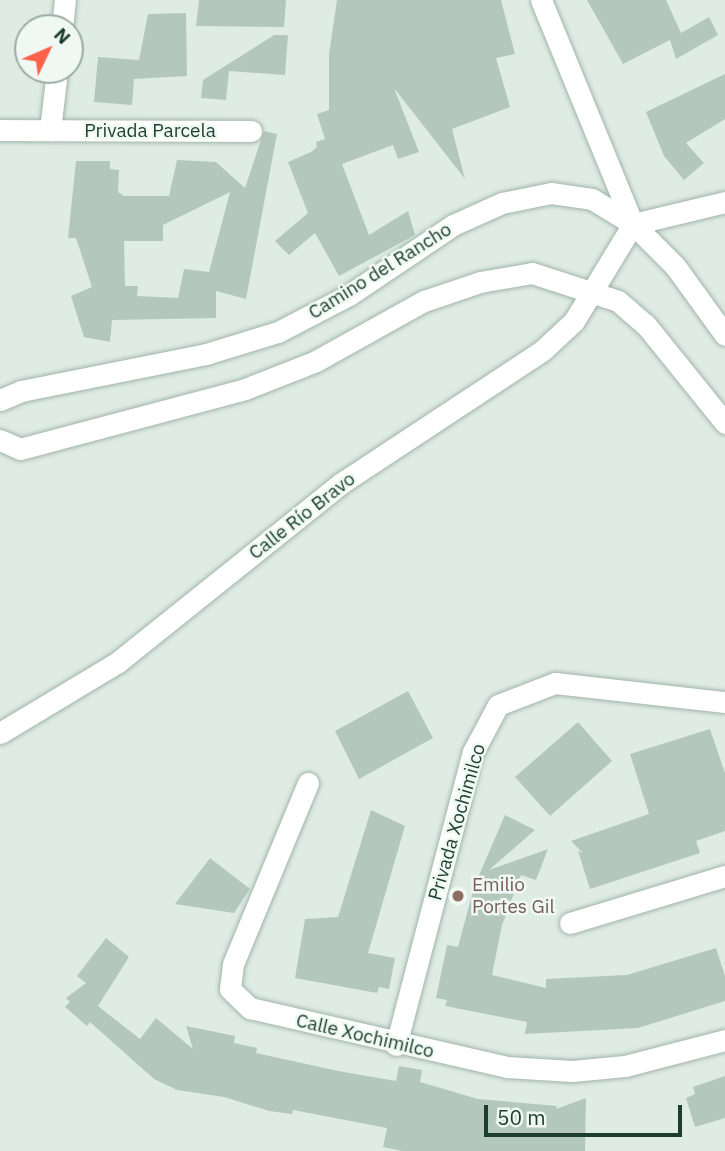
<!DOCTYPE html>
<meta charset="utf-8">
<style>
body{margin:0}
#map{position:relative;width:725px;height:1151px;overflow:hidden;background:#dfece4;font-family:"IBM Plex Sans",sans-serif}
div>[style]{position:absolute}
.building>*{inset:0;background:#b4c7bd}
.roads{filter:drop-shadow(0 0 2px #a1b4ab) drop-shadow(0 0 2px #a1b4ab)}
.street>*{height:21px;margin:-10.5px;padding:0 10.5px;transform-origin:10.5px;border-radius:10.5px;background:#fff}
.secondary>*{height:21px;margin:-10.5px;padding:0 10.5px;transform-origin:10.5px;border-radius:10.5px;background:#fff}
.dots>*{width:19px;height:19px;translate:-50% -50%;box-sizing:border-box;border:4px solid #eff8f3;border-radius:50%}
span{translate:-50% -50%;white-space:nowrap;text-align:center;line-height:1.15;-webkit-text-stroke:5px #eff8f3;paint-order:stroke}
.street-label{font-size:19px;color:#1e3d31}
.education-label{font-size:19px;color:#785e54}
.left{translate:0 -50%;text-align:left}
.north{position:absolute;left:14px;top:14px;width:70px;height:70px;box-sizing:border-box;background:#eff8f3;border:2px solid #9bada5;border-radius:50%;rotate:46deg;font-size:19px;font-weight:700;line-height:28px;text-align:center;color:#1e3d31}
.north::after{content:'';display:block;margin:auto;width:24px;height:32px;background:#fe624b;clip-path:polygon(50% 0,100% 100%,50% 72%,0 100%)}
.scale{position:absolute;left:484px;top:1105px;width:198px;height:32px;box-sizing:border-box;border:4px solid #1e3d31;border-top:0;padding-left:9px;font-size:21px;line-height:24px;white-space:nowrap;color:#1e3d31;-webkit-text-stroke:5px #eff8f3;paint-order:stroke}
</style>
<div id="map">
<div class="building">
<i style="clip-path:polygon(199px 0,286px 0,284px 27px,196px 26px)"></i>
<i style="clip-path:polygon(337px 0,501px 0,515px 54px,496px 58px,510px 107px,452px 129px,465px 179px,394px 88px,419px 152px,398px 159px,393px 145px,342px 164px,369px 235px,408px 211px,415px 235px,339px 276px,315px 233px,289px 255px,275px 241px,308px 213px,288px 162px,311px 152px,317px 147px,316px 142px,325px 139px,317px 114px,329px 110px,329px 54px)"></i>
<i style="clip-path:polygon(587px 0,666px 0,681px 33px,709px 17px,718px 35px,676px 59px,670px 40px,623px 64px)"></i>
<i style="clip-path:polygon(186px 13px,187px 76px,134px 79px,132px 105px,94px 102px,98px 57px,139px 60px,148px 14px)"></i>
<i style="clip-path:polygon(274px 35px,288px 35px,285px 75px,229px 71px,226px 100px,201px 98px,203px 80px)"></i>
<i style="clip-path:polygon(725px 74px,725px 119px,686px 143px,704px 163px,684px 180px,664px 156px,646px 112px)"></i>
<i style="clip-path:polygon(evenodd,264px 131px,277px 134px,246px 299px,216px 291px,216px 318px,112px 320px,110px 342px,84px 337px,71px 296px,92px 287px,76px 238px,68px 238px,76px 161px,110px 161px,110px 169px,119px 170px,118px 192px,124px 196px,169px 196px,177px 160px,216px 162px,245px 188px,264px 131px,230px 192px,209px 272px,184px 269px,178px 298px,137px 296px,138px 286px,125px 286px,124px 241px,163px 241px,163px 225px,230px 192px)"></i>
<i style="clip-path:polygon(408px 691px,433px 738px,359px 779px,335px 731px)"></i>
<i style="clip-path:polygon(578px 722px,612px 761px,550px 816px,515px 777px)"></i>
<i style="clip-path:polygon(710px 729px,725px 773px,725px 831px,696px 841px,700px 853px,590px 889px,578px 851px,583px 853px,571px 841px,649px 814px,630px 754px)"></i>
<i style="clip-path:polygon(371px 810px,405px 826px,368px 953px,395px 958px,389px 989px,379px 987px,377px 993px,295px 978px,305px 919px,338px 917px)"></i>
<i style="clip-path:polygon(505px 815px,535px 830px,489px 870px,548px 849px,536px 880px,521px 875px,502px 925px,492px 975px,546px 988px,546px 979px,627px 975px,716px 948px,725px 976px,725px 1001px,638px 1028px,525px 1034px,527px 1022px,445px 1006px,447px 1000px,436px 998px,447px 945px,458px 947px,474px 887px)"></i>
<i style="clip-path:polygon(210px 858px,250px 889px,234px 913px,175px 904px)"></i>
<i style="clip-path:polygon(106px 938px,129px 957px,98px 1006px,140px 1039px,156px 1018px,193px 1049px,186px 1026px,235px 1036px,234px 1043px,257px 1048px,256px 1053px,338px 1071px,396px 1081px,399px 1066px,422px 1070px,420px 1082px,478px 1099px,557px 1106px,556px 1109px,586px 1098px,585px 1151px,402px 1151px,383px 1147px,387px 1128px,293px 1110px,292px 1114px,269px 1111px,224px 1097px,177px 1090px,154px 1079px,90px 1022px,87px 1026px,65px 1007px,70px 1002px,66px 998px,86px 983px,77px 976px)"></i>
<i style="clip-path:polygon(725px 1076px,725px 1118px,695px 1127px,686px 1098px,695px 1094px,693px 1087px)"></i>
</div>
<div class="roads">
<div class="street">
<i style="left:541px;top:0;width:242px;rotate:67.7deg"></i>
<i style="left:62px;top:28px;width:28px;rotate:-84deg"></i>
<i style="left:0;top:130px;width:251px;rotate:0.2deg"></i>
<i style="left:50px;top:130px;width:60px;rotate:-83.3deg"></i>
<i style="left:633px;top:224px;width:95px;rotate:-13.4deg"></i>
<i style="left:0;top:733px;width:138px;rotate:-31deg"></i>
<i style="left:118px;top:662px;width:285px;rotate:-38.7deg"></i>
<i style="left:340px;top:484px;width:243px;rotate:-33.4deg"></i>
<i style="left:543px;top:350px;width:42px;rotate:-43.1deg"></i>
<i style="left:574px;top:321px;width:114px;rotate:-58.7deg"></i>
<i style="left:308px;top:783px;width:196px;rotate:112.5deg"></i>
<i style="left:233px;top:964px;width:25px;rotate:97deg"></i>
<i style="left:230px;top:989px;width:28px;rotate:44deg"></i>
<i style="left:250px;top:1008px;width:264px;rotate:12.9deg"></i>
<i style="left:507px;top:1067px;width:65px;rotate:3.5deg"></i>
<i style="left:572px;top:1071px;width:53px;rotate:-5.4deg"></i>
<i style="left:625px;top:1066px;width:103px;rotate:-14.6deg"></i>
<i style="left:570px;top:923px;width:162px;rotate:-16.9deg"></i>
<i style="left:396px;top:1045px;width:303px;rotate:-75.3deg"></i>
<i style="left:473px;top:752px;width:53px;rotate:-62deg"></i>
<i style="left:498px;top:705px;width:61px;rotate:-21.1deg"></i>
<i style="left:555px;top:683px;width:171px;rotate:6.4deg"></i>
</div>
<div class="secondary">
<i style="left:0;top:400px;width:23px;rotate:-23deg"></i>
<i style="left:21px;top:391px;width:189px;rotate:-11.3deg"></i>
<i style="left:206px;top:354px;width:75px;rotate:-17deg"></i>
<i style="left:278px;top:332px;width:80px;rotate:-27.5deg"></i>
<i style="left:349px;top:295px;width:125px;rotate:-33.9deg"></i>
<i style="left:453px;top:225px;width:54px;rotate:-24.2deg"></i>
<i style="left:502px;top:203px;width:50px;rotate:-11.5deg"></i>
<i style="left:551px;top:193px;width:41px;rotate:8.3deg"></i>
<i style="left:592px;top:199px;width:48px;rotate:31.4deg"></i>
<i style="left:633px;top:224px;width:59px;rotate:45deg"></i>
<i style="left:675px;top:266px;width:85px;rotate:54.1deg"></i>
<i style="left:0;top:440px;width:22px;rotate:24deg"></i>
<i style="left:20px;top:449px;width:233px;rotate:-14.9deg"></i>
<i style="left:245px;top:389px;width:76px;rotate:-21.5deg"></i>
<i style="left:316px;top:361px;width:124px;rotate:-29.1deg"></i>
<i style="left:424px;top:301px;width:59px;rotate:-18.7deg"></i>
<i style="left:480px;top:282px;width:53px;rotate:-9.8deg"></i>
<i style="left:532px;top:273px;width:90px;rotate:18deg"></i>
<i style="left:618px;top:301px;width:37px;rotate:41deg"></i>
<i style="left:646px;top:325px;width:126px;rotate:51.1deg"></i>
</div>
</div>
<div class="dots">
<i style="left:458px;top:896px;background:#8d6e63"></i>
</div>
<div class="street-label">
<span style="left:150px;top:131px">Privada Parcela</span>
<span style="left:380px;top:271px;rotate:-32deg">Camino del Rancho</span>
<span style="left:302px;top:516px;rotate:-38deg">Calle Río Bravo</span>
<span style="left:457px;top:822px;rotate:-74deg">Privada Xochimilco</span>
<span style="left:365px;top:1036px;rotate:13deg">Calle Xochimilco</span>
</div>
<div class="education-label">
<span class="left" style="left:472px;top:896px">Emilio<br>Portes Gil</span>
</div>
<div class="north">N</div>
<div class="scale">50 m</div>
</div>
